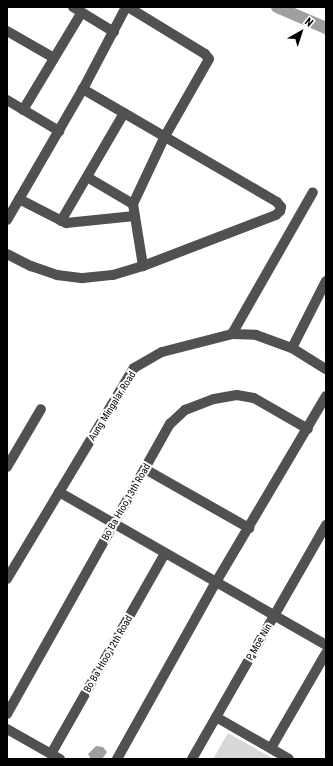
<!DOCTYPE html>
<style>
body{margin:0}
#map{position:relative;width:333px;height:766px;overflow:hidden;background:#fff;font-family:"Roboto Condensed",sans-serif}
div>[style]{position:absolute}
.green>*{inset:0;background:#d8d8d8}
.water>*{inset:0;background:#9f9f9f}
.river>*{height:12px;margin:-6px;padding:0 6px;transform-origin:6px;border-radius:6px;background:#9f9f9f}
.minor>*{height:10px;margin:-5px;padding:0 5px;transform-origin:5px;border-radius:5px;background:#515151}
span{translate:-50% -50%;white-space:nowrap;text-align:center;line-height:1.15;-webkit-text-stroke:4px #fff;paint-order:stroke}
.street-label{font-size:10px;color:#000}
.frame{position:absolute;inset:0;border:8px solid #000;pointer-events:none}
.north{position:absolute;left:281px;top:12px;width:40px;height:40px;-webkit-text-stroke:3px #fff;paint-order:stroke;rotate:39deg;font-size:11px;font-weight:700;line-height:16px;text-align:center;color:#000}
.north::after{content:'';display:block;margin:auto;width:14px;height:18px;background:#000;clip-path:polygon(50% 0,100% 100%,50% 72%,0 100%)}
</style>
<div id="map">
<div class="green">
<i style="clip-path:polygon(228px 733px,274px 759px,213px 759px)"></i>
</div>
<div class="water">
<i style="clip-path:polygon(96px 746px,103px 747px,107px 752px,102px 759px,91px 759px,88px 754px)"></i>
</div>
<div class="river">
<i style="left:277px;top:7px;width:53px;rotate:23.2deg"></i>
</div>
<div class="minor">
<i style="left:73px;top:7px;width:48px;rotate:31.4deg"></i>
<i style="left:128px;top:7px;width:90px;rotate:31.4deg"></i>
<i style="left:205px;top:54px;width:6px;rotate:51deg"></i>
<i style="left:209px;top:59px;width:89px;rotate:119.7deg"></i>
<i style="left:165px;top:136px;width:75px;rotate:115.2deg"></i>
<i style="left:133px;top:204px;width:63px;rotate:80.8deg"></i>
<i style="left:7px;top:31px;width:54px;rotate:29.9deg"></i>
<i style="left:7px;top:100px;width:61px;rotate:30.8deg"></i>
<i style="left:23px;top:110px;width:114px;rotate:-59deg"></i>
<i style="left:87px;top:177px;width:53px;rotate:30.4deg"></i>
<i style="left:19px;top:199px;width:53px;rotate:27.1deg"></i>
<i style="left:66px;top:223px;width:69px;rotate:-5.8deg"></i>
<i style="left:7px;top:220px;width:151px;rotate:-59.9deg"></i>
<i style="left:83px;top:89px;width:93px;rotate:-62.3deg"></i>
<i style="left:61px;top:221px;width:125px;rotate:-59.7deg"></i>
<i style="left:7px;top:254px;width:27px;rotate:27deg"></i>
<i style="left:31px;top:266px;width:28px;rotate:19deg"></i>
<i style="left:57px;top:275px;width:26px;rotate:7deg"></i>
<i style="left:83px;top:278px;width:30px;rotate:-6deg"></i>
<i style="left:113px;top:275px;width:31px;rotate:-17deg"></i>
<i style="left:143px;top:266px;width:142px;rotate:-21deg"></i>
<i style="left:276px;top:215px;width:6px;rotate:-45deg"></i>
<i style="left:280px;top:211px;width:4px;rotate:-76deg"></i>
<i style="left:281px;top:207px;width:6px;rotate:-129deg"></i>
<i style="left:277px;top:202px;width:225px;rotate:-149.8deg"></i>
<i style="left:232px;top:334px;width:163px;rotate:-60.3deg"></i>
<i style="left:292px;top:348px;width:75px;rotate:-63.1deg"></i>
<i style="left:7px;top:467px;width:67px;rotate:-59.6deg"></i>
<i style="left:145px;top:469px;width:120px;rotate:29.6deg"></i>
<i style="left:59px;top:492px;width:308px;rotate:29.8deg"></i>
<i style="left:7px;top:579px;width:246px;rotate:-59deg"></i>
<i style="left:134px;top:368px;width:32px;rotate:-30deg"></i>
<i style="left:162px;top:352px;width:72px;rotate:-14.4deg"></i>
<i style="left:232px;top:334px;width:24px;rotate:2deg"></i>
<i style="left:256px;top:335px;width:38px;rotate:20deg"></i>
<i style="left:292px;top:348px;width:40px;rotate:32deg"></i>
<i style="left:7px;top:714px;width:333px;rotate:-60.7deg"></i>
<i style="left:170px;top:424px;width:21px;rotate:-43deg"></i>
<i style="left:185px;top:410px;width:31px;rotate:-21deg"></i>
<i style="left:214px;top:399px;width:23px;rotate:-10deg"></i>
<i style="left:237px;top:395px;width:17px;rotate:10deg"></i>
<i style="left:254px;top:398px;width:62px;rotate:29.9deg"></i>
<i style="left:216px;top:717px;width:84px;rotate:29.9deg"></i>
<i style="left:7px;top:729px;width:61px;rotate:29.5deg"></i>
<i style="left:271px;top:748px;width:110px;rotate:-59.9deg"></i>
<i style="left:51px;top:754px;width:231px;rotate:-60.4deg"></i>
<i style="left:117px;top:759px;width:203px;rotate:-60.8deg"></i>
<i style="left:216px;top:582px;width:216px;rotate:-59.4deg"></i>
<i style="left:192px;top:759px;width:270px;rotate:-60.2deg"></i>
</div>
<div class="street-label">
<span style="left:112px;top:406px;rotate:-58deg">Aung Mingalar Road</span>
<span style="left:126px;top:502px;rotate:-60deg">Bo Ba Htoo 13th Road</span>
<span style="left:259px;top:642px;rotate:-60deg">P Moe Nin</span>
<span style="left:108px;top:654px;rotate:-60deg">Bo Ba Htoo 12th Road</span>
</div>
<div class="frame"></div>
<div class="north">N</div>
</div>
